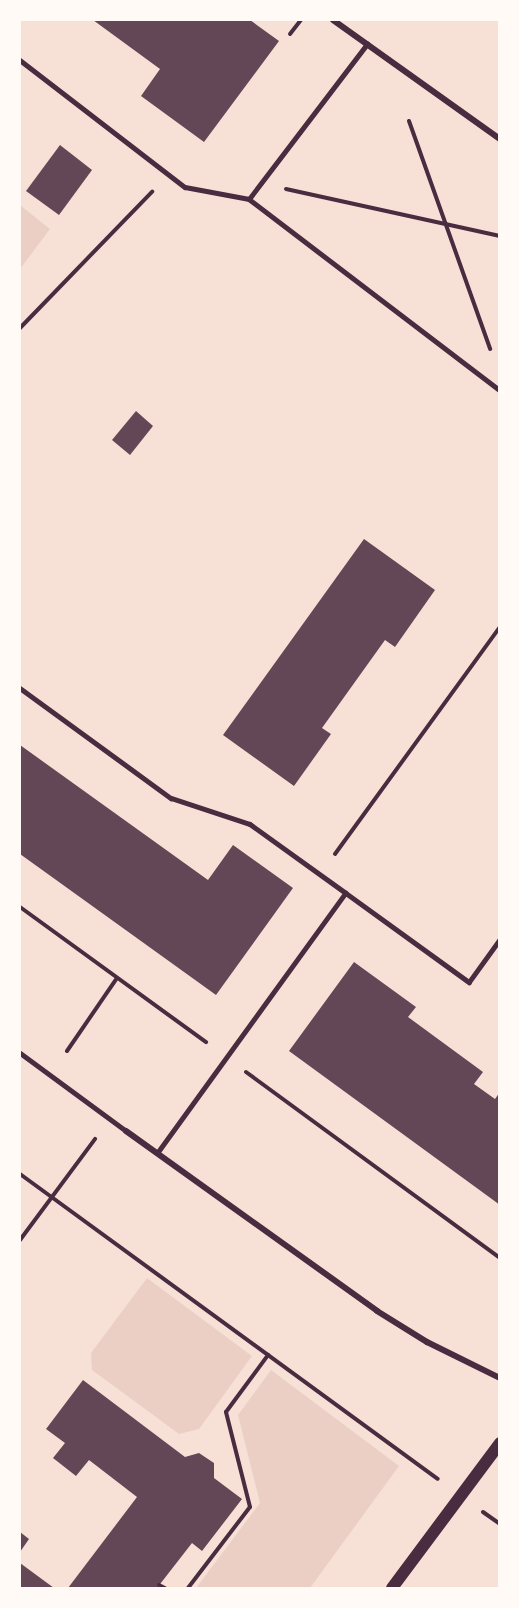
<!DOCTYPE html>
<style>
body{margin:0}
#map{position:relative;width:519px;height:1608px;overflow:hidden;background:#f7e1d7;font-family:"Golos Text",sans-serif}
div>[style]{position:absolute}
.green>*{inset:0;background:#ebcfc5}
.building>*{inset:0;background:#644757}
.path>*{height:4px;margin:-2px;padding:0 2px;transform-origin:2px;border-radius:2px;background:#4a2c40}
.service>*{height:4.5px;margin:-2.25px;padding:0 2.25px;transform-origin:2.25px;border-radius:2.25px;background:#4a2c40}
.pedestrian>*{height:5px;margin:-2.5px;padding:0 2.5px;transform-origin:2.5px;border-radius:2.5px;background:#4a2c40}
.minor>*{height:6px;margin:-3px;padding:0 3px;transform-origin:3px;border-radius:3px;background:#4a2c40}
.secondary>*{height:12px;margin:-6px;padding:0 6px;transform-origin:6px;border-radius:6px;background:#4a2c40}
span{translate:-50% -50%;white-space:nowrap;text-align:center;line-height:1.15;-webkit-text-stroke:5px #fffaf5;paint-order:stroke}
.frame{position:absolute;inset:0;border:21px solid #fffaf5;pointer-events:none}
</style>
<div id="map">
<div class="green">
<i style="clip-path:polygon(20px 205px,50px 229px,20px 269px)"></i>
<i style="clip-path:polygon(147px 1278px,252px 1356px,199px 1429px,179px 1434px,92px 1370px,91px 1353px)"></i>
<i style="clip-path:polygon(271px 1370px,399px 1466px,310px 1588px,196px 1588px,260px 1503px,238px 1415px)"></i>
</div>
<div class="building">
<i style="clip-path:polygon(93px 20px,250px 20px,279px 41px,204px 142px,141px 96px,160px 69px)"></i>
<i style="clip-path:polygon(60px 145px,92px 170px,59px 215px,26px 191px)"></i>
<i style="clip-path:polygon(136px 411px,153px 426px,130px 455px,112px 440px)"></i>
<i style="clip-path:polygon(364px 539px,435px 590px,395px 647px,385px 640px,322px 728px,331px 734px,294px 786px,223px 735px)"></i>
<i style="clip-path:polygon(20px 745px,208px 880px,233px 845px,293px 888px,216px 995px,20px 854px)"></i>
<i style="clip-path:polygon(354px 962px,416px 1007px,408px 1017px,483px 1072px,474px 1084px,495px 1099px,500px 1092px,500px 1205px,289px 1051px)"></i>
<i style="clip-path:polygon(83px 1380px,185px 1457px,199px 1453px,214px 1463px,214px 1478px,242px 1499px,202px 1551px,192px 1543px,157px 1588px,68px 1588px,137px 1497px,89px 1460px,76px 1476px,53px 1458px,65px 1443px,46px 1429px)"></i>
<i style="clip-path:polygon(20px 1532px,29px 1539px,20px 1552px)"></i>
<i style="clip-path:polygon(20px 1563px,54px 1588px,20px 1588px)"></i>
</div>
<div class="path">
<i style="left:290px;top:34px;width:18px;rotate:-52deg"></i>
<i style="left:409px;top:121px;width:242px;rotate:70.4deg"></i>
<i style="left:286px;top:189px;width:219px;rotate:12.4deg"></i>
<i style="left:20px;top:328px;width:190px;rotate:-45.9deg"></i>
<i style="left:335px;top:854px;width:281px;rotate:-54deg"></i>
<i style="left:20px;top:907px;width:230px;rotate:36deg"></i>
<i style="left:67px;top:1051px;width:88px;rotate:-55.6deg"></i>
<i style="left:246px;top:1072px;width:315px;rotate:36.2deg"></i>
<i style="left:20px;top:1174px;width:517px;rotate:36.12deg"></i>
<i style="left:20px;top:1240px;width:126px;rotate:-53.4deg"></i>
<i style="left:483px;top:1512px;width:21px;rotate:35deg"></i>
<i style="left:159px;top:1585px;width:7px;rotate:27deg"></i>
<i style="left:188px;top:1588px;width:102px;rotate:-52.6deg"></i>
<i style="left:250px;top:1507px;width:98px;rotate:-104.2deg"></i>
<i style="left:226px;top:1412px;width:71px;rotate:-53.6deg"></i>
</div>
<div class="service">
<i style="left:20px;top:60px;width:208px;rotate:37.6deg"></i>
<i style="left:185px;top:187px;width:65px;rotate:10.6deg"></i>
<i style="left:249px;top:199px;width:315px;rotate:37.3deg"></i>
<i style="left:249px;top:199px;width:195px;rotate:-52.7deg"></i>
<i style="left:20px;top:688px;width:187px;rotate:36.1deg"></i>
<i style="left:171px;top:798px;width:83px;rotate:18.2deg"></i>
<i style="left:250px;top:824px;width:118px;rotate:35.7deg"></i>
<i style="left:346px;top:893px;width:321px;rotate:125.9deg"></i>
<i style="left:346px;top:893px;width:152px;rotate:35.9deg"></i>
<i style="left:469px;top:982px;width:53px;rotate:-54.2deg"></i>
</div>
<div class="pedestrian">
<i style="left:20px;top:1053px;width:132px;rotate:36.3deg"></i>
</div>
<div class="minor">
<i style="left:333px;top:20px;width:205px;rotate:35.5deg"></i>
<i style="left:126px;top:1131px;width:309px;rotate:35.6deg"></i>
<i style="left:377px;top:1311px;width:59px;rotate:31.8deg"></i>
<i style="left:427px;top:1342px;width:81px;rotate:26.3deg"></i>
</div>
<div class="secondary">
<i style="left:392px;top:1588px;width:181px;rotate:-53.3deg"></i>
</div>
<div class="frame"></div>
</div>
